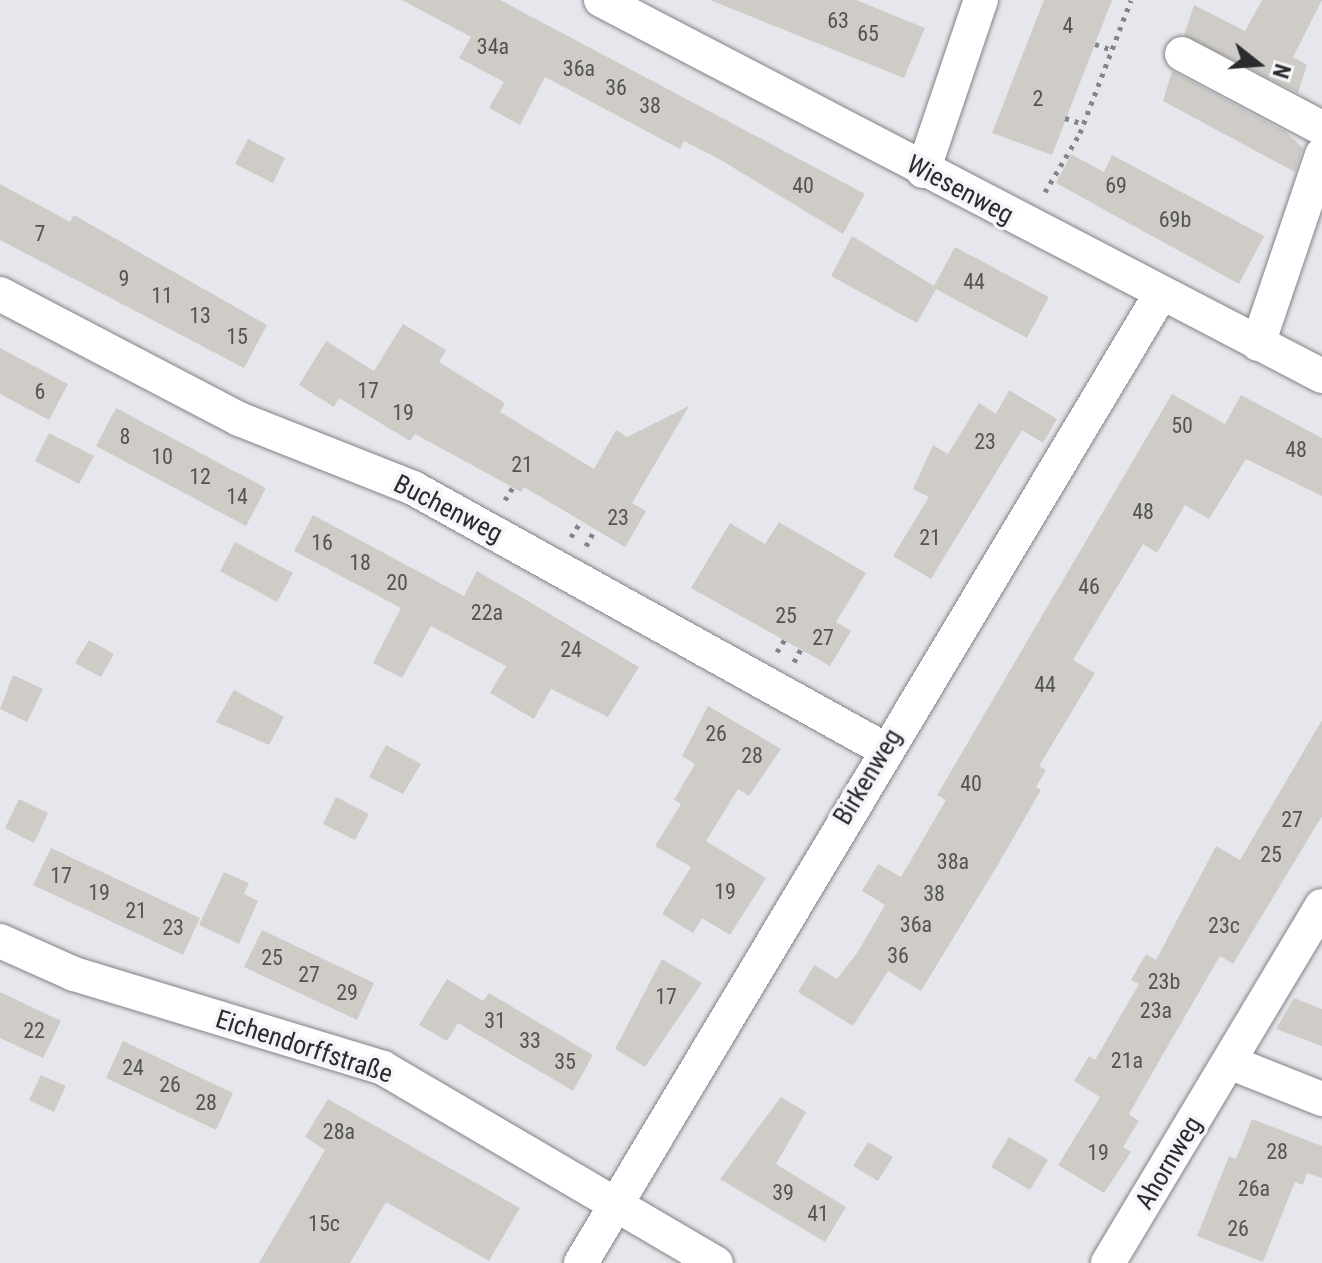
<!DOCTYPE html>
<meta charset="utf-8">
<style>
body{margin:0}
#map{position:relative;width:1322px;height:1263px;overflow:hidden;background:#e6e7ec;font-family:"Roboto Condensed",sans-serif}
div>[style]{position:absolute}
.building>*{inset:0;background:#cfccc8}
.path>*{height:5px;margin-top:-2.5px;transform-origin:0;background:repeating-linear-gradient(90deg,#848588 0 4px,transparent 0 10px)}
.roads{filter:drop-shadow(0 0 2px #818387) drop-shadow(0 0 2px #818387)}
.minor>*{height:34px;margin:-17px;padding:0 17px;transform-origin:17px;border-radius:17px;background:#fff}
span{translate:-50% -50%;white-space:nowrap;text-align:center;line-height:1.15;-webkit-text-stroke:7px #f3f5f9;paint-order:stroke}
.number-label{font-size:22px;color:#545454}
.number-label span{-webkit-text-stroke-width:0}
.street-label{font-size:26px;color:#2b2c2e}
.north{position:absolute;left:1218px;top:24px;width:80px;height:80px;-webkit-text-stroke:6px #f3f5f9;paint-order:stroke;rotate:107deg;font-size:22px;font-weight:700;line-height:32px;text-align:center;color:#2b2c2e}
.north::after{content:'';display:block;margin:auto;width:28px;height:36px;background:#2b2c2e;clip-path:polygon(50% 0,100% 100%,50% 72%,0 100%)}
</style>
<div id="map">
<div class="building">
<i style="clip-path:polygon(402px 0,500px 0,865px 194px,843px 234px,719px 159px,684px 141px,680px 149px,545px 77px,520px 125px,489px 108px,504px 82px,459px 58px,471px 37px)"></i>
<i style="clip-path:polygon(710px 0,856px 0,925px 28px,904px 78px)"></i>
<i style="clip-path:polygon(1044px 0,1112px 0,1052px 155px,992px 133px)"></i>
<i style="clip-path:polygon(1262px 0,1322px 0,1293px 57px,1307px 65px,1298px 93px,1184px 35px,1194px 5px,1245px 31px)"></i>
<i style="clip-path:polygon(1172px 71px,1286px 132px,1303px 148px,1295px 172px,1163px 101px)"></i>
<i style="clip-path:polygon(248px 139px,285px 158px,273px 183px,235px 164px)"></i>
<i style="clip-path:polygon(1071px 154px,1104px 172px,1112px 155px,1264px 236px,1239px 284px,1056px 183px)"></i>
<i style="clip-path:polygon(0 184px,70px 222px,74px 215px,267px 325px,244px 368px,0 240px)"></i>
<i style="clip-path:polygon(852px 236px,934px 286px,955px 247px,1049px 297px,1027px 338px,936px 289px,917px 323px,831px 276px)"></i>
<i style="clip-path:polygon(403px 324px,446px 350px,439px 362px,505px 403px,500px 412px,594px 469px,616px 430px,627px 437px,689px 406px,632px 503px,646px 511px,625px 547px,524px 487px,521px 492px,415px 434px,410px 441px,339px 398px,334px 407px,299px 385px,326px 341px,374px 371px)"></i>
<i style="clip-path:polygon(0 348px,68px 384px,49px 420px,0 394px)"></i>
<i style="clip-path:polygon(1009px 390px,1057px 419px,1043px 443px,1022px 430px,931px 579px,893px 556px,929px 497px,913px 489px,933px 445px,948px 454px,979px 403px,996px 414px)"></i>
<i style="clip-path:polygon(1172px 394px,1225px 424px,1241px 395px,1322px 438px,1322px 496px,1246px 459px,1209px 519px,1185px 505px,1157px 553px,1143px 544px,1073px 660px,1095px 673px,1039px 766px,1046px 770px,1036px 787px,1041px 790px,997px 866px,921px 991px,888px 971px,853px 1026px,798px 992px,814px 965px,837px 979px,857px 953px,885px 905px,862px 891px,878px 864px,901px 877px,946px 800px,937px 795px)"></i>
<i style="clip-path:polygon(116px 408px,266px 488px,246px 526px,96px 446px)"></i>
<i style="clip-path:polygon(49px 433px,94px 456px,79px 484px,35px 461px)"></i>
<i style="clip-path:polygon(313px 515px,464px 596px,477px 571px,639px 667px,608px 717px,551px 689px,534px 719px,490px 693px,506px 666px,431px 626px,402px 678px,373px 663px,401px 608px,294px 551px)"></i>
<i style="clip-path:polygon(779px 522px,866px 573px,836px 622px,851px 631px,830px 666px,691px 588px,730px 523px,765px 544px)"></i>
<i style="clip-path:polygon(235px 542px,293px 573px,277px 602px,220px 571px)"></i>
<i style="clip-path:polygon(89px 640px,114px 654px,101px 677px,75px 663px)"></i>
<i style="clip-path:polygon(13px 675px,43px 689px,27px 722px,0 709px)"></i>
<i style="clip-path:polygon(234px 690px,284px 717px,269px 745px,216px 722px)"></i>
<i style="clip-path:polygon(708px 706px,781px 749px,749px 796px,738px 789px,706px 841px,766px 878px,730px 935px,702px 918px,693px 933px,662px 914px,691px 867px,655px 846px,681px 804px,674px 800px,695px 764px,682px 756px)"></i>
<i style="clip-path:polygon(1322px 720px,1322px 816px,1233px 964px,1220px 956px,1158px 1063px,1129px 1114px,1139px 1121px,1123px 1147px,1131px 1152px,1104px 1193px,1058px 1165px,1100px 1097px,1074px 1081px,1089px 1056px,1095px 1060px,1139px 984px,1131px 980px,1146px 954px,1156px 960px,1216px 846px,1240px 860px)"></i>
<i style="clip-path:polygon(386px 745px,421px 764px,403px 794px,369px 777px)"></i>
<i style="clip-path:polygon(336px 797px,369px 814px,355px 840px,323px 824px)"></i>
<i style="clip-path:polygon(19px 799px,48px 813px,34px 843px,5px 828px)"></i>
<i style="clip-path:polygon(51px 848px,200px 918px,183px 955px,33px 885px)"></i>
<i style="clip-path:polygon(224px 872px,249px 883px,244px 894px,258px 901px,239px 944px,199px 925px)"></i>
<i style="clip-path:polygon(262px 930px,374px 983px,357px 1020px,244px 967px)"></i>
<i style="clip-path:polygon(662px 959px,702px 983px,645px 1067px,615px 1049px)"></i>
<i style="clip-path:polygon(447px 979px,483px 1001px,489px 993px,593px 1055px,573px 1091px,458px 1023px,447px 1041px,419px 1025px)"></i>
<i style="clip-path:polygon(0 992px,61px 1021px,43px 1058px,0 1038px)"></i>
<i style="clip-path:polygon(1294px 998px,1322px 1009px,1322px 1046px,1276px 1029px)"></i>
<i style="clip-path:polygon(123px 1041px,233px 1093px,216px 1130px,106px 1078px)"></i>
<i style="clip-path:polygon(41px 1075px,66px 1086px,54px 1112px,29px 1100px)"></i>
<i style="clip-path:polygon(781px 1097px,806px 1112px,776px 1164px,846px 1207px,825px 1242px,720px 1179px)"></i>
<i style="clip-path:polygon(328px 1099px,520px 1208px,489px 1261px,386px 1202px,350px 1263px,259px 1263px,325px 1150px,305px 1137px)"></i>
<i style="clip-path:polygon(1252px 1119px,1322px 1146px,1322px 1178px,1307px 1173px,1303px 1185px,1295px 1182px,1263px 1262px,1197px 1236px,1229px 1156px,1236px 1159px)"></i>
<i style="clip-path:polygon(1009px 1137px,1048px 1160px,1030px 1190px,991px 1167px)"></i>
<i style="clip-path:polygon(868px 1142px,893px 1157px,878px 1181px,853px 1166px)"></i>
</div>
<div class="path">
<i style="left:1095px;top:44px;width:18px;rotate:19deg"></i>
<i style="left:1065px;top:118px;width:20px;rotate:18deg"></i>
<i style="left:1045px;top:192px;width:69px;rotate:-59.3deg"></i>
<i style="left:1080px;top:133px;width:142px;rotate:-69deg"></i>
<i style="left:505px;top:500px;width:15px;rotate:-58deg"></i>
<i style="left:571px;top:537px;width:19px;rotate:-58deg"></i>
<i style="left:586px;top:546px;width:19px;rotate:-62deg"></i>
<i style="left:777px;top:652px;width:15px;rotate:-58deg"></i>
<i style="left:794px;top:662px;width:15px;rotate:-62deg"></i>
</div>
<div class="roads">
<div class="minor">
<i style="left:601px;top:0;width:813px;rotate:27.54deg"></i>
<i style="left:1182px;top:54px;width:158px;rotate:27.9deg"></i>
<i style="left:923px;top:171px;width:181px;rotate:-71.3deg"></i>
<i style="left:0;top:294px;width:270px;rotate:27.6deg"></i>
<i style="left:239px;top:419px;width:187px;rotate:21.6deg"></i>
<i style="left:413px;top:488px;width:538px;rotate:28.99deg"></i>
<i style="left:1258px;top:344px;width:200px;rotate:-71.3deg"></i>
<i style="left:0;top:941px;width:81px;rotate:24deg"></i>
<i style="left:74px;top:974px;width:323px;rotate:16.9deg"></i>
<i style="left:383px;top:1068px;width:386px;rotate:30.4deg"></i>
<i style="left:1229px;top:1062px;width:100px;rotate:21.7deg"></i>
<i style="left:581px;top:1263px;width:1128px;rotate:-59.11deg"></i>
<i style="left:1108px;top:1263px;width:416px;rotate:-59.1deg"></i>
</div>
</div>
<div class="number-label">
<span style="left:838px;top:21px">63</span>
<span style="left:1068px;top:26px">4</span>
<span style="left:868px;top:34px">65</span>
<span style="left:493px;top:47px">34a</span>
<span style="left:579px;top:69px">36a</span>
<span style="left:616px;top:88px">36</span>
<span style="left:1038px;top:99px">2</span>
<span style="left:650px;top:106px">38</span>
<span style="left:803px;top:186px">40</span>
<span style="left:1116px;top:186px">69</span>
<span style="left:1175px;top:220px">69b</span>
<span style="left:40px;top:234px">7</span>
<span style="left:124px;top:279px">9</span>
<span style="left:974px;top:282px">44</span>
<span style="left:162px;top:296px">11</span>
<span style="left:200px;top:316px">13</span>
<span style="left:237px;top:337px">15</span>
<span style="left:368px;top:391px">17</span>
<span style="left:40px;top:392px">6</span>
<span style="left:403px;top:413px">19</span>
<span style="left:1182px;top:426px">50</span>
<span style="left:125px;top:437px">8</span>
<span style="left:985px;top:442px">23</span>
<span style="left:1296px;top:450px">48</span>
<span style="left:162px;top:457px">10</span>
<span style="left:522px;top:465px">21</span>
<span style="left:200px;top:477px">12</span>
<span style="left:237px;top:497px">14</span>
<span style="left:1143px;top:512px">48</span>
<span style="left:618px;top:518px">23</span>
<span style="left:930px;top:538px">21</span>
<span style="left:322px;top:543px">16</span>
<span style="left:360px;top:563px">18</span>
<span style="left:397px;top:583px">20</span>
<span style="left:1089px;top:587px">46</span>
<span style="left:487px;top:613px">22a</span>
<span style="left:786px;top:616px">25</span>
<span style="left:823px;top:638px">27</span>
<span style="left:571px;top:650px">24</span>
<span style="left:1045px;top:685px">44</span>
<span style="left:716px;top:734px">26</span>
<span style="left:752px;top:756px">28</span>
<span style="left:971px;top:784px">40</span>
<span style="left:1292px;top:820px">27</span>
<span style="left:1271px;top:855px">25</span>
<span style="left:953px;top:862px">38a</span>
<span style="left:61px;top:876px">17</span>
<span style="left:725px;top:892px">19</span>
<span style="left:99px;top:893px">19</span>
<span style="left:934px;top:894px">38</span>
<span style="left:136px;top:911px">21</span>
<span style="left:916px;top:925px">36a</span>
<span style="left:1224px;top:926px">23c</span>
<span style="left:173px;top:928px">23</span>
<span style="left:898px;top:956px">36</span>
<span style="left:272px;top:958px">25</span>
<span style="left:309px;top:975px">27</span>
<span style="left:1164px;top:982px">23b</span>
<span style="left:347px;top:993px">29</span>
<span style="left:666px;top:997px">17</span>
<span style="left:1156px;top:1011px">23a</span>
<span style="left:495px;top:1021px">31</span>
<span style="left:34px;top:1031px">22</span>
<span style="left:530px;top:1041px">33</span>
<span style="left:1127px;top:1061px">21a</span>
<span style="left:565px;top:1062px">35</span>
<span style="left:133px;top:1068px">24</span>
<span style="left:170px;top:1085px">26</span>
<span style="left:206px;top:1103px">28</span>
<span style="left:339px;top:1132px">28a</span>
<span style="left:1277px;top:1152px">28</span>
<span style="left:1098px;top:1153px">19</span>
<span style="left:1254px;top:1189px">26a</span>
<span style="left:783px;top:1193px">39</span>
<span style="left:818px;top:1214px">41</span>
<span style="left:324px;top:1224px">15c</span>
<span style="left:1238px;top:1229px">26</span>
</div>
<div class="street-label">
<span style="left:960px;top:190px;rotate:28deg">Wiesenweg</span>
<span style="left:448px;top:509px;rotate:27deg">Buchenweg</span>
<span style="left:868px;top:777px;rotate:-59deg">Birkenweg</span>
<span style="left:304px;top:1047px;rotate:18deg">Eichendorffstraße</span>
<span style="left:1169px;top:1163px;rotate:-59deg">Ahornweg</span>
</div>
<div class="north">N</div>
</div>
